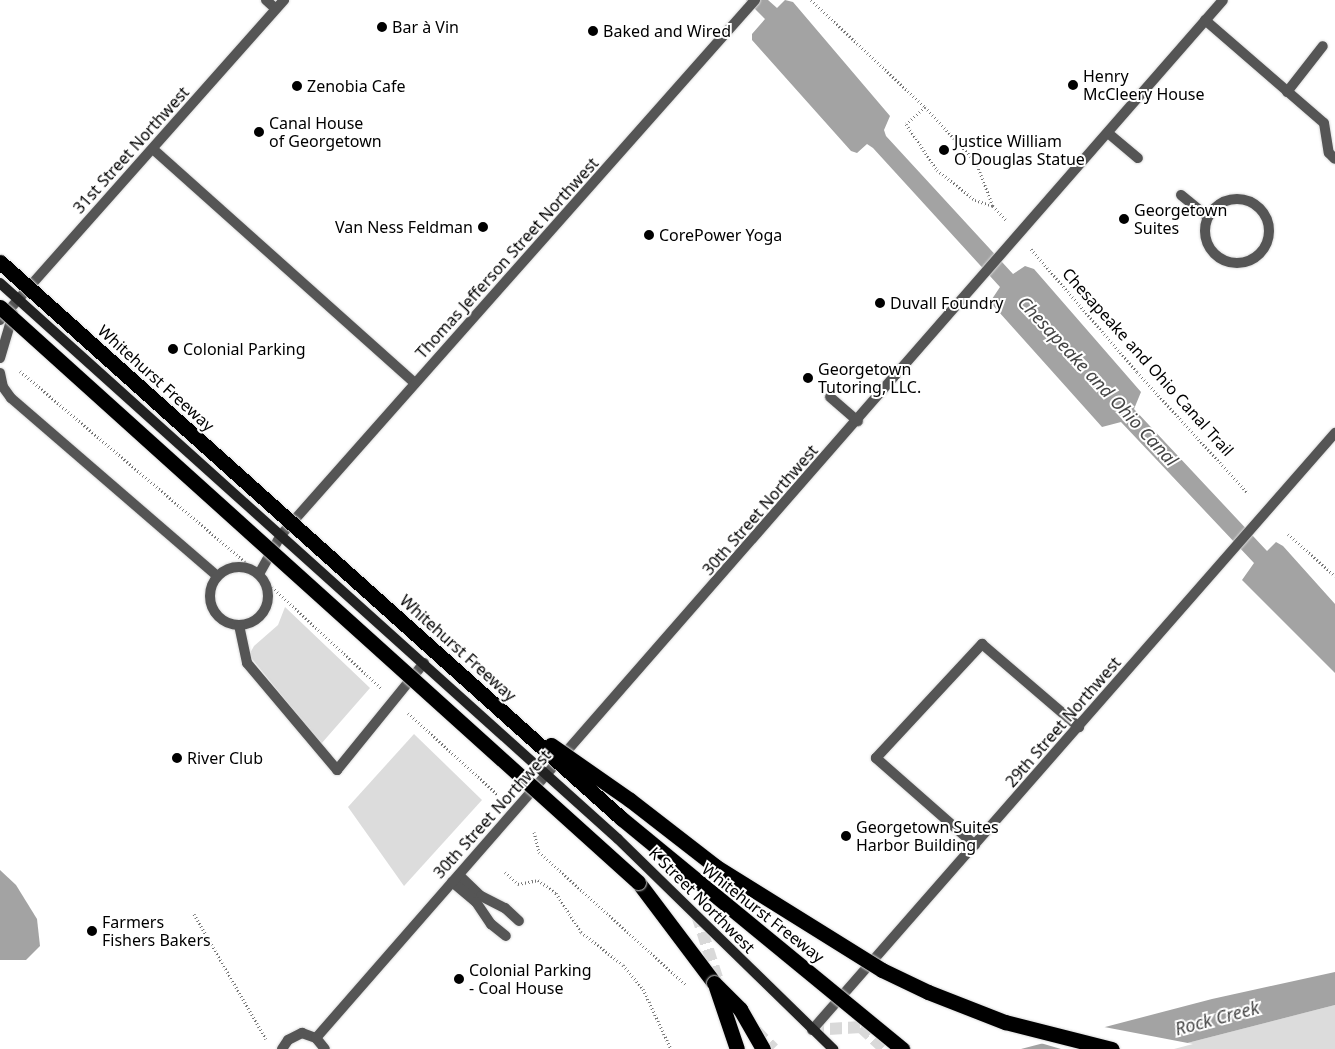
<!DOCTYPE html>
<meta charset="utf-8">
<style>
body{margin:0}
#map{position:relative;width:1335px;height:1049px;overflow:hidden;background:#fff;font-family:"Noto Sans",sans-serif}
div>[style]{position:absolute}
.green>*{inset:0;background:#dcdcdc}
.water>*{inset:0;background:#a3a3a3}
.pier>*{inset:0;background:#fff}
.primary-tunnel>*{height:12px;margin-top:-6px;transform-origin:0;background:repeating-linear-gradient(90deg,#d9d9d9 0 12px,transparent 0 18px)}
.path>*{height:3px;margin-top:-1.5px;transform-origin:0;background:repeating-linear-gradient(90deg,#777 0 1px,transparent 0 3.5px)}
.roads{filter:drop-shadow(0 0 1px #dbdbdb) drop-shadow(0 0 1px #dbdbdb)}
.service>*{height:10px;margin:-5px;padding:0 5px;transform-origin:5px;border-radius:5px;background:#555}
.service>.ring{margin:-5px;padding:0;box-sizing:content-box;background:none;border:10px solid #555;border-radius:50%}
.minor>*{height:10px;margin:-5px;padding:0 5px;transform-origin:5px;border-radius:5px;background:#555}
.secondary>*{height:10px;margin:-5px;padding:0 5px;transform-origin:5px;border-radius:5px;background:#222}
.motorway>*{height:15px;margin:-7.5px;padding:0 7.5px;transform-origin:7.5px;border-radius:7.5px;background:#000}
.bridges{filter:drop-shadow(0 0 1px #dbdbdb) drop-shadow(0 0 1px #dbdbdb)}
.motorway-bridge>*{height:15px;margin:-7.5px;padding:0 7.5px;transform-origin:7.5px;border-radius:7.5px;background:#000}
.dots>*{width:14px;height:14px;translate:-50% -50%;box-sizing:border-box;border:2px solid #fff;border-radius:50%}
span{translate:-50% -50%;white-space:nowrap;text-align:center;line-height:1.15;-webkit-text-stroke:4px #fff;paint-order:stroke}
.poi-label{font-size:16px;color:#000}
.left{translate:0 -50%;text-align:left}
.right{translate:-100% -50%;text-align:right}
.street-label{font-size:16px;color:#000}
.water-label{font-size:18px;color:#444;font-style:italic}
</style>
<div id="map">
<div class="green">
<i style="clip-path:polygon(285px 607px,370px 688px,321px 744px,249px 655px,254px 646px,278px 625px)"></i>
<i style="clip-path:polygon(414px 734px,482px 800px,404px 886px,348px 807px)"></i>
<i style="clip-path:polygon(1335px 1005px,1335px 1049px,1164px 1049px)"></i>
</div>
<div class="water">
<i style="clip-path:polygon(746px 0,768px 0,777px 8px,785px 0,793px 2px,890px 116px,884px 130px,886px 136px,1013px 274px,1025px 266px,1034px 269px,1141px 392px,1134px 409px,1267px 551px,1276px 542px,1283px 546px,1335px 604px,1335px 673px,1242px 580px,1254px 563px,1121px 422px,1102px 427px,990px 302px,1000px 287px,873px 148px,867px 144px,857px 153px,851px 151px,752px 40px,752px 34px,765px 19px)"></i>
<i style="clip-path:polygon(0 870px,16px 885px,37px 919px,40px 946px,26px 960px,0 960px)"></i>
<i style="clip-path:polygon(1335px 972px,1335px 1005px,1164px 1049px,1021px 1049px,1212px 999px)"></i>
</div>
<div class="pier">
<i style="clip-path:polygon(1099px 1026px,1193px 1044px,1174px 1049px,1061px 1049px,1037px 1042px)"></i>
</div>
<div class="primary-tunnel">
<i style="left:697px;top:915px;width:76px;rotate:72.3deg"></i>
<i style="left:812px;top:1030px;width:49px;rotate:-3.5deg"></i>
<i style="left:861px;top:1027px;width:33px;rotate:43deg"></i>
<i style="left:756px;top:1031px;width:25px;rotate:45deg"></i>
</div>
<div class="path">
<i style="left:811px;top:0;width:156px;rotate:43.2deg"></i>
<i style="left:925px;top:107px;width:75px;rotate:47.2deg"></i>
<i style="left:976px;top:162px;width:47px;rotate:68.9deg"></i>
<i style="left:993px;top:206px;width:19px;rotate:47deg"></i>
<i style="left:925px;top:107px;width:25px;rotate:138deg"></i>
<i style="left:906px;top:124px;width:55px;rotate:56deg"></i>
<i style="left:937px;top:170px;width:48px;rotate:38.3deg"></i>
<i style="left:975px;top:200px;width:19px;rotate:18deg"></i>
<i style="left:1031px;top:249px;width:162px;rotate:49.2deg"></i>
<i style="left:1137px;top:372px;width:164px;rotate:47.5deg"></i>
<i style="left:20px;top:371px;width:297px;rotate:40.3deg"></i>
<i style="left:1288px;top:534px;width:63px;rotate:41.8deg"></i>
<i style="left:272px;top:587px;width:149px;rotate:42.8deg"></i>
<i style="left:408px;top:713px;width:122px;rotate:42.3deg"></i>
<i style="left:534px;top:832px;width:21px;rotate:76deg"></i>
<i style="left:539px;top:852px;width:198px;rotate:42.1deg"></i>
<i style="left:505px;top:872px;width:18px;rotate:43deg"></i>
<i style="left:518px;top:884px;width:20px;rotate:-11deg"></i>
<i style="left:538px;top:880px;width:22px;rotate:36deg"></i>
<i style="left:556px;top:893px;width:46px;rotate:57.3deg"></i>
<i style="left:581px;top:932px;width:53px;rotate:38.2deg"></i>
<i style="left:623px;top:965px;width:31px;rotate:50deg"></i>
<i style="left:643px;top:989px;width:66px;rotate:65deg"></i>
<i style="left:194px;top:914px;width:144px;rotate:60.1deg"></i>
</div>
<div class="roads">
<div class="service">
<i style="left:1205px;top:20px;width:157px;rotate:40.9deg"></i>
<i style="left:1324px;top:123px;width:30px;rotate:81deg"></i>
<i style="left:1329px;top:153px;width:8px;rotate:45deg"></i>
<i style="left:1287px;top:92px;width:58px;rotate:-52deg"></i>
<i style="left:1108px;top:133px;width:39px;rotate:40deg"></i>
<i style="left:153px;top:149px;width:351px;rotate:41.8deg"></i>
<i style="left:1181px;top:195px;width:33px;rotate:39deg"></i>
<i class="ring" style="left:1205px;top:199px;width:54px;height:54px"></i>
<i style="left:0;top:358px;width:46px;rotate:-73.5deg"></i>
<i style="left:0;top:373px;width:14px;rotate:78deg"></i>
<i style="left:3px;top:387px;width:14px;rotate:54deg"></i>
<i style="left:11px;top:398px;width:272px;rotate:40.8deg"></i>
<i style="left:830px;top:397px;width:37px;rotate:41deg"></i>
<i class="ring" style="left:210px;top:567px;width:48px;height:48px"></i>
<i style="left:259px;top:574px;width:45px;rotate:-60.6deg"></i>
<i style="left:239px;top:625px;width:39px;rotate:78deg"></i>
<i style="left:247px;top:663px;width:140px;rotate:49.9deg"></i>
<i style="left:337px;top:770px;width:138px;rotate:-50.9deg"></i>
<i style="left:975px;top:845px;width:132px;rotate:-138.7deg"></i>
<i style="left:876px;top:758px;width:156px;rotate:-47.1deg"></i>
<i style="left:982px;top:644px;width:128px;rotate:40.6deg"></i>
<i style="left:459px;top:875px;width:30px;rotate:44deg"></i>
<i style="left:481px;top:896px;width:27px;rotate:27deg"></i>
<i style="left:505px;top:908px;width:19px;rotate:43deg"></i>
<i style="left:452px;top:882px;width:31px;rotate:40deg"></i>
<i style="left:476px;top:902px;width:27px;rotate:56deg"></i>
<i style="left:491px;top:924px;width:19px;rotate:39deg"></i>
<i style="left:282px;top:1049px;width:11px;rotate:-56deg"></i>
<i style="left:288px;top:1040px;width:16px;rotate:-27deg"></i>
<i style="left:302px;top:1033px;width:15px;rotate:20deg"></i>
<i style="left:316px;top:1038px;width:14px;rotate:51deg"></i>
</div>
<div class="minor">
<i style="left:266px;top:0;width:13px;rotate:42deg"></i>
<i style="left:0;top:320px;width:428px;rotate:-48.4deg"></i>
<i style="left:281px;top:535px;width:715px;rotate:-48.46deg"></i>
<i style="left:812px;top:1030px;width:794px;rotate:-48.78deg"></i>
<i style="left:316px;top:1038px;width:1378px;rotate:-48.85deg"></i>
</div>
<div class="secondary">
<i style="left:0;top:283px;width:831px;rotate:41.98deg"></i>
<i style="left:618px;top:839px;width:301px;rotate:44.3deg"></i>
</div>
<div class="motorway">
<i style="left:638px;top:882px;width:126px;rotate:53deg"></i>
</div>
</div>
<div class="bridges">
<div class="motorway-bridge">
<i style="left:0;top:262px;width:834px;rotate:41.84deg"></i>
<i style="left:621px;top:818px;width:364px;rotate:39.4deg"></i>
<i style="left:0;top:307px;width:859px;rotate:42.03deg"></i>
<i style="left:551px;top:745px;width:96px;rotate:34.8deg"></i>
<i style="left:630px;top:800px;width:108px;rotate:37.8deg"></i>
<i style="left:715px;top:866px;width:197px;rotate:31.9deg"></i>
<i style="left:882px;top:970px;width:51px;rotate:25.6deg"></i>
<i style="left:928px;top:992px;width:83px;rotate:21.3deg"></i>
<i style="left:1005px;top:1022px;width:110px;rotate:14.2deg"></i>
<i style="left:714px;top:983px;width:37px;rotate:45deg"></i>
<i style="left:740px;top:1009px;width:46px;rotate:60.1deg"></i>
<i style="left:716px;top:987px;width:65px;rotate:71.3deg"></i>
</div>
</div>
<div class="dots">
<i style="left:382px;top:27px;background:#000"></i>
<i style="left:593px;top:31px;background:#000"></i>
<i style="left:1073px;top:85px;background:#000"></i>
<i style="left:297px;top:86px;background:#000"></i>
<i style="left:259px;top:132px;background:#000"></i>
<i style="left:944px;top:150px;background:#000"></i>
<i style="left:1124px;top:219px;background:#000"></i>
<i style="left:483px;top:227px;background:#000"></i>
<i style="left:649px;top:235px;background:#000"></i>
<i style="left:880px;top:303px;background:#000"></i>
<i style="left:173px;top:349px;background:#000"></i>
<i style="left:808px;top:378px;background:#000"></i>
<i style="left:177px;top:758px;background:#000"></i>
<i style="left:846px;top:836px;background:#000"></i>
<i style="left:92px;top:931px;background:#000"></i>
<i style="left:459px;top:979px;background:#000"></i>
</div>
<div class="poi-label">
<span class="left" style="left:392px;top:27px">Bar à Vin</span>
<span class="left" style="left:603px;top:31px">Baked and Wired</span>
<span class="left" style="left:1083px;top:85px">Henry<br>McCleery House</span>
<span class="left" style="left:307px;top:86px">Zenobia Cafe</span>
<span class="left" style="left:269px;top:132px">Canal House<br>of Georgetown</span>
<span class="left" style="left:954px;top:150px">Justice William<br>O Douglas Statue</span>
<span class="left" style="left:1134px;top:219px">Georgetown<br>Suites</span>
<span class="right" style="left:473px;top:227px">Van Ness Feldman</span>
<span class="left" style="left:659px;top:235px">CorePower Yoga</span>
<span class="left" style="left:890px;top:303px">Duvall Foundry</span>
<span class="left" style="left:183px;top:349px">Colonial Parking</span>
<span class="left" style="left:818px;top:378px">Georgetown<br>Tutoring, LLC.</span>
<span class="left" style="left:187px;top:758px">River Club</span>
<span class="left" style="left:856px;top:836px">Georgetown Suites<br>Harbor Building</span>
<span class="left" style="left:102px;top:931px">Farmers<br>Fishers Bakers</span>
<span class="left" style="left:469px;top:979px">Colonial Parking<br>- Coal House</span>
</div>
<div class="street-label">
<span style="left:131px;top:150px;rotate:-48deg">31st Street Northwest</span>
<span style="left:507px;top:258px;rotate:-48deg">Thomas Jefferson Street Northwest</span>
<span style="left:1148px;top:362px;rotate:48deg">Chesapeake and Ohio Canal Trail</span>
<span style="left:156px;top:378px;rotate:42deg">Whitehurst Freeway</span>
<span style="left:760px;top:510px;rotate:-49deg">30th Street Northwest</span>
<span style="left:458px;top:648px;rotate:42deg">Whitehurst Freeway</span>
<span style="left:1063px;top:722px;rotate:-49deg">29th Street Northwest</span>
<span style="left:492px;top:814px;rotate:-48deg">30th Street Northwest</span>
<span style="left:702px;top:900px;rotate:45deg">K Street Northwest</span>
<span style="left:763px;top:913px;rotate:38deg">Whitehurst Freeway</span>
</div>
<div class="water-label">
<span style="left:1098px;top:381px;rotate:47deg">Chesapeake and Ohio Canal</span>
<span style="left:1217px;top:1018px;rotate:-15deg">Rock Creek</span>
</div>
</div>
